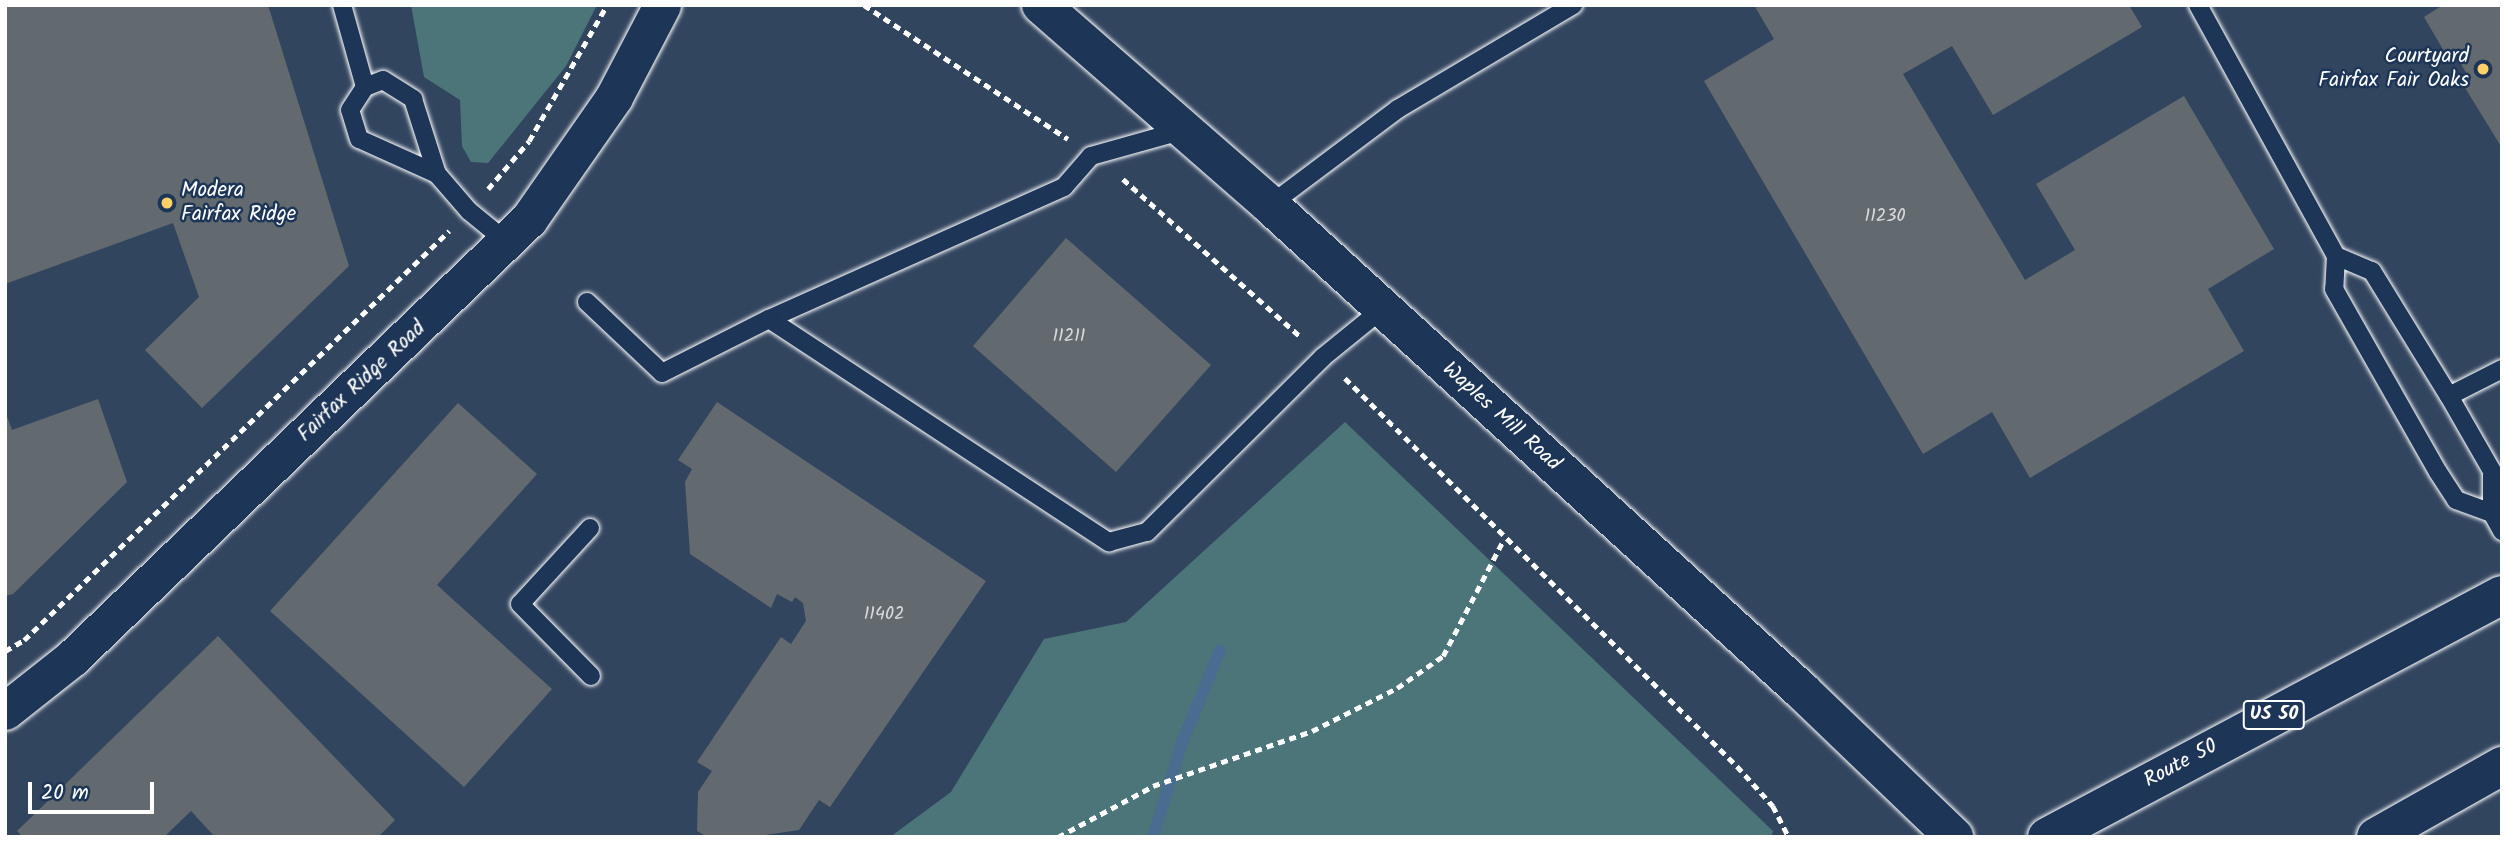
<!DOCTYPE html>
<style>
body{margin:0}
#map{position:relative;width:2507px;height:842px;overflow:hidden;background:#32455e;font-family:Kalam,sans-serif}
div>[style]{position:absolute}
.green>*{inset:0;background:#4c7579}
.stream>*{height:12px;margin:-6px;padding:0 6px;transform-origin:6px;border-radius:6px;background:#4a6c91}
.building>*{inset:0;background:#636a6f}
.path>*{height:4.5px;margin-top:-2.25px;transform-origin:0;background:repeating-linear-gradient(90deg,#fff 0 7px,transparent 0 12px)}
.roads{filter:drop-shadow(0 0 2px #fff) drop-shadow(0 0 2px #fff)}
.service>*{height:18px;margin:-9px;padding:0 9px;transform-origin:9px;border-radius:9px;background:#1d3557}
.minor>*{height:37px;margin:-18.5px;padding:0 18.5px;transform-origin:18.5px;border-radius:18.5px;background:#1d3557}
.secondary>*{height:38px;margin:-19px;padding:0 19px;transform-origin:19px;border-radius:19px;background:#1d3557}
.primary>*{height:38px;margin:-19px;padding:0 19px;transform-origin:19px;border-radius:19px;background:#1d3557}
.dots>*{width:19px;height:19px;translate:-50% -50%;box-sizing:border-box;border:4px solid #1d3557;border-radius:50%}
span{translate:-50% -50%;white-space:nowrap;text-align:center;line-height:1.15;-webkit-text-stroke:5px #1d3557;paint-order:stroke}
.number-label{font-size:18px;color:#d8dadb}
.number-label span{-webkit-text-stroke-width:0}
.shield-label span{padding:2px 5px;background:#1d3557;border:2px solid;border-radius:5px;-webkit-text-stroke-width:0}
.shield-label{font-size:19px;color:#fff;font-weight:700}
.poi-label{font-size:21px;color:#fff}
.right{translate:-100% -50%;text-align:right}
.left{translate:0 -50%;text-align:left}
.street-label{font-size:21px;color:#fff}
.frame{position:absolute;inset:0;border:7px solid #fff;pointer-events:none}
.scale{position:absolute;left:28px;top:782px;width:126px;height:32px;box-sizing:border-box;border:4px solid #fff;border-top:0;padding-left:9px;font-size:21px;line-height:24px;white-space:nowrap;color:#fff;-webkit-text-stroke:5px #1d3557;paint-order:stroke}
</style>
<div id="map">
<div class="green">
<i style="clip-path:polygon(411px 5px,597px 5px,566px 66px,488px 163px,471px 162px,462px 146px,460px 100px,424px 77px)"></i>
<i style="clip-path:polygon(1345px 422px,1773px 831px,1771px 837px,890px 837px,951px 792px,1044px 639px,1126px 622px)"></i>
</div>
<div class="stream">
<i style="left:1153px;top:837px;width:98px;rotate:-72.9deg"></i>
<i style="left:1182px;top:743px;width:100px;rotate:-67.8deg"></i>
</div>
<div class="building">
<i style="clip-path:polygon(5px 5px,268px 5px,349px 266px,202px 408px,145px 350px,199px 297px,173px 223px,5px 284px)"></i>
<i style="clip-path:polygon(1754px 5px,2129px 5px,2142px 27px,1993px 115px,1952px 46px,1903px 74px,2025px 280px,2075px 250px,2036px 184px,2184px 96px,2274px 249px,2208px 289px,2244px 351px,2030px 478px,1992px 412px,1923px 454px,1704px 81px,1774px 39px)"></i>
<i style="clip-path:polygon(2443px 5px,2502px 5px,2502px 148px,2464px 86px,2471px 81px,2455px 54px,2448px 58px,2424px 17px)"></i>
<i style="clip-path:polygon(1066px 238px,1211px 365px,1116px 472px,973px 346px)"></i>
<i style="clip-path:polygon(98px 399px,127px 482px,13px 594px,5px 596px,5px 411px,12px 430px)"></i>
<i style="clip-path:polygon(717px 402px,986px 581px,830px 807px,819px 800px,799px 830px,752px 837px,707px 837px,697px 831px,698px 792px,712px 771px,697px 762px,781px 637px,791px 644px,806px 621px,803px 603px,795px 597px,792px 602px,777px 594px,771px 608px,690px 554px,685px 482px,692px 469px,678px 460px)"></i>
<i style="clip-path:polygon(458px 403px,537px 474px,437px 585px,552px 689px,464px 787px,270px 611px)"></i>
<i style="clip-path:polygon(218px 636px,395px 820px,378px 837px,215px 837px,191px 811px,164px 837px,23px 837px,17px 831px)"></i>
</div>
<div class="path">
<i style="left:864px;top:5px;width:244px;rotate:33.3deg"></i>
<i style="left:1123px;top:179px;width:237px;rotate:41.6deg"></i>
<i style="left:488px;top:189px;width:63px;rotate:-49.5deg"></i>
<i style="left:529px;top:141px;width:157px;rotate:-60.2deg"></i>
<i style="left:1345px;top:378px;width:552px;rotate:44.71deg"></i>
<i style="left:1737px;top:766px;width:54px;rotate:48deg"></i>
<i style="left:1773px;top:806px;width:35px;rotate:63deg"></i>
<i style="left:5px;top:651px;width:22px;rotate:-30deg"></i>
<i style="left:24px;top:640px;width:590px;rotate:-43.9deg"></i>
<i style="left:1058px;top:837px;width:108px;rotate:-28.2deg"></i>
<i style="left:1153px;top:786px;width:168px;rotate:-19.1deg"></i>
<i style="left:1312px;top:731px;width:95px;rotate:-26.8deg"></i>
<i style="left:1397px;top:688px;width:56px;rotate:-34.8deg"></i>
<i style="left:1443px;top:656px;width:132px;rotate:-62.5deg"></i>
</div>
<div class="roads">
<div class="service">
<i style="left:342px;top:5px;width:85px;rotate:74.3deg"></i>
<i style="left:2198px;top:5px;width:286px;rotate:61.2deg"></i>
<i style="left:2336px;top:256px;width:33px;rotate:93deg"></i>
<i style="left:2334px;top:289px;width:210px;rotate:60.4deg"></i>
<i style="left:2438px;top:472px;width:33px;rotate:57deg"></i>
<i style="left:2456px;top:500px;width:38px;rotate:20deg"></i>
<i style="left:1184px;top:130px;width:97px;rotate:164.4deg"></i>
<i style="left:1091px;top:156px;width:41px;rotate:131.1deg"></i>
<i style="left:1064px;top:187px;width:323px;rotate:155.9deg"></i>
<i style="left:769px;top:319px;width:407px;rotate:33.3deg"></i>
<i style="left:1109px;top:542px;width:39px;rotate:-15deg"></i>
<i style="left:1147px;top:532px;width:248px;rotate:-44.8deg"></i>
<i style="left:1323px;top:357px;width:76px;rotate:-39.1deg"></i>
<i style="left:437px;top:174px;width:85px;rotate:-155.8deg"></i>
<i style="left:359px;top:139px;width:30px;rotate:-107deg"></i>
<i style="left:350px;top:110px;width:27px;rotate:-57deg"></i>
<i style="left:365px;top:87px;width:19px;rotate:-21deg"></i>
<i style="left:383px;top:80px;width:36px;rotate:32deg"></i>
<i style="left:413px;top:99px;width:79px;rotate:72.3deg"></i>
<i style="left:437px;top:174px;width:49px;rotate:49.1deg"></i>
<i style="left:469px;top:211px;width:49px;rotate:39.2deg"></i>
<i style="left:1270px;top:205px;width:160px;rotate:-36.9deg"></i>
<i style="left:1398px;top:109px;width:204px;rotate:-30.7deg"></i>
<i style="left:2336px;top:256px;width:39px;rotate:23deg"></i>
<i style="left:2372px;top:271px;width:147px;rotate:58.4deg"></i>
<i style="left:2449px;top:396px;width:86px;rotate:60.2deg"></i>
<i style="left:2492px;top:471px;width:42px;rotate:90deg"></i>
<i style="left:2492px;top:513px;width:21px;rotate:61deg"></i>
<i style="left:587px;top:302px;width:103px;rotate:43.4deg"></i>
<i style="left:662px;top:373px;width:120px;rotate:-26.8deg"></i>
<i style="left:2449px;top:396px;width:59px;rotate:-27deg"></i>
<i style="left:590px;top:528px;width:103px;rotate:132.6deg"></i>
<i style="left:520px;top:604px;width:101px;rotate:45.4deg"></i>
</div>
<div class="minor">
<i style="left:5px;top:711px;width:85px;rotate:-38.3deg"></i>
<i style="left:72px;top:658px;width:634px;rotate:-43.85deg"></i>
<i style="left:529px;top:219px;width:149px;rotate:-55.1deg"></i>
<i style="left:614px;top:97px;width:104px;rotate:-62.4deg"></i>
</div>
<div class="secondary">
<i style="left:1041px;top:5px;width:304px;rotate:41.1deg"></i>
<i style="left:1270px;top:205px;width:721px;rotate:42.41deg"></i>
<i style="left:1802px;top:691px;width:211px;rotate:43.8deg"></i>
</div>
<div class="primary">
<i style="left:2047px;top:837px;width:515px;rotate:-28.01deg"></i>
<i style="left:2376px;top:837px;width:145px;rotate:-29.4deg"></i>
</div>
</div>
<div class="dots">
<i style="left:2483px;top:69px;background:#ffd166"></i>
<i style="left:167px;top:203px;background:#ffd166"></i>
</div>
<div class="number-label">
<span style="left:1885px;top:217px">11230</span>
<span style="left:1069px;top:337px">11211</span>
<span style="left:884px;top:615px">11402</span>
</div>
<div class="shield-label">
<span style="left:2274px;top:715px">US 50</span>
</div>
<div class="poi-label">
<span class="right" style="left:2469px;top:69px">Courtyard<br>Fairfax Fair Oaks</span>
<span class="left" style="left:181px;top:203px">Modera<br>Fairfax Ridge</span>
</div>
<div class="street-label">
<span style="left:362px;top:382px;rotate:-43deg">Fairfax Ridge Road</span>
<span style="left:1501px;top:417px;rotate:42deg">Waples Mill Road</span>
<span style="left:2181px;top:764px;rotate:-28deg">Route 50</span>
</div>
<div class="frame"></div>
<div class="scale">20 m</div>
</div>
